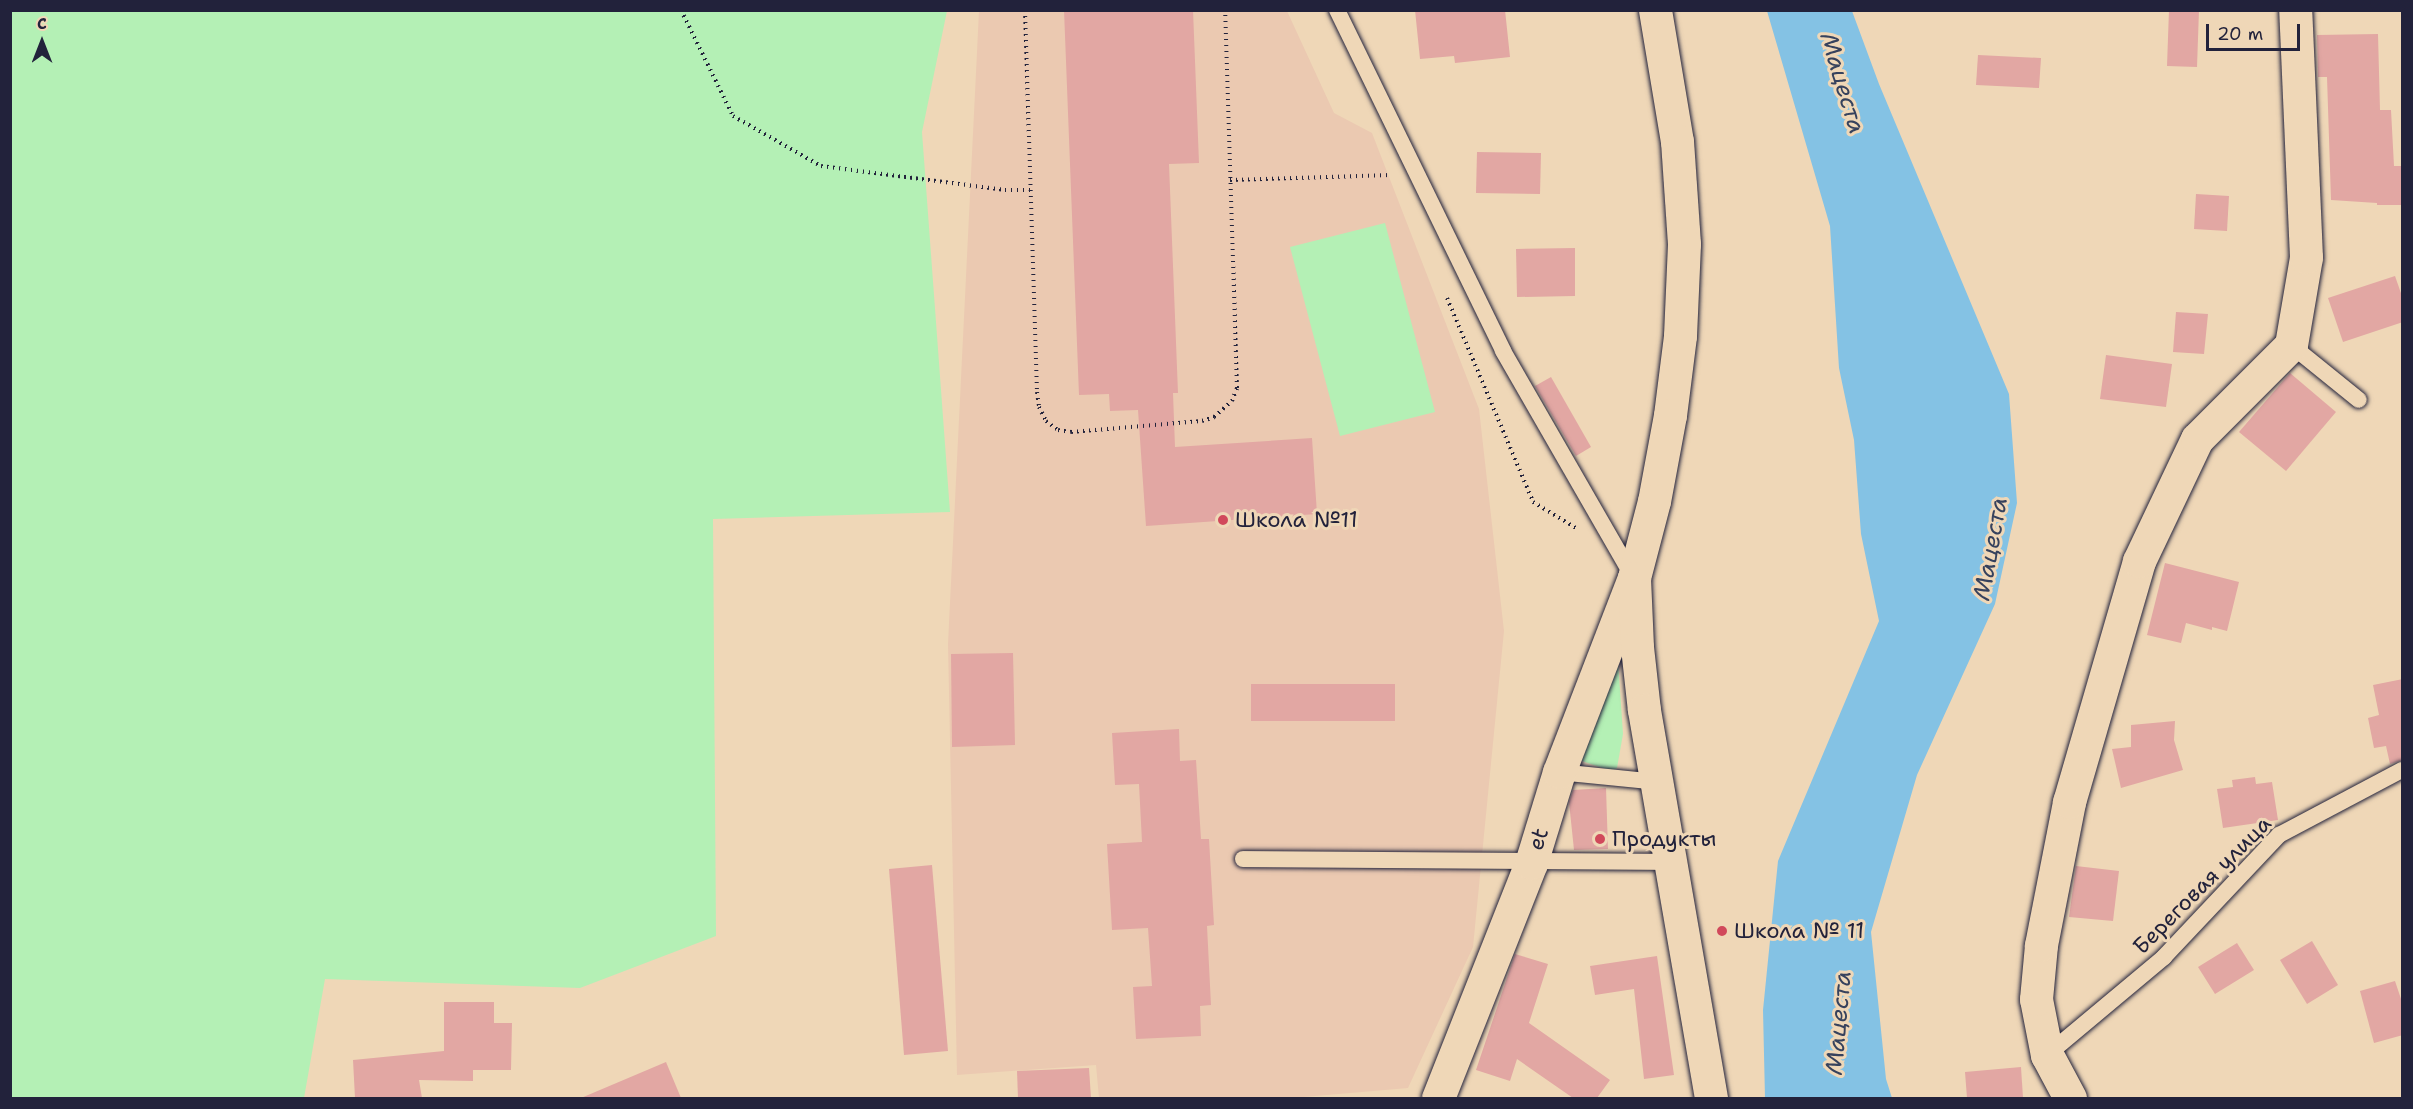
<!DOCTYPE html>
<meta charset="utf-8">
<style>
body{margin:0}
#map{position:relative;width:2413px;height:1109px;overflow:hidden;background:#efd7b7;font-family:"Shantell Sans",sans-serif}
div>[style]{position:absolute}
.built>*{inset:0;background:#ebc9b1}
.green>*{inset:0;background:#b4f0b5}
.water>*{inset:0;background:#84c2e4}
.building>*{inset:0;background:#e2a7a3}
.path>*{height:4px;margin-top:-2px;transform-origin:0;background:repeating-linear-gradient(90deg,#22223b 0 1.5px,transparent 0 6px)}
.roads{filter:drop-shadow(0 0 2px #22223b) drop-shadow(0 0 2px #22223b)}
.lane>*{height:16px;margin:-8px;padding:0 8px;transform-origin:8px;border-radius:8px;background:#efd7b7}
.street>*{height:33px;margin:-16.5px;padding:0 16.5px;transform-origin:16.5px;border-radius:16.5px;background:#efd7b7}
.secondary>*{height:33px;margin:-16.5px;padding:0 16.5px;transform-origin:16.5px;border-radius:16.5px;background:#efd7b7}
.dots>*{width:16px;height:16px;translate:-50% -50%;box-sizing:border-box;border:3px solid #efd7b7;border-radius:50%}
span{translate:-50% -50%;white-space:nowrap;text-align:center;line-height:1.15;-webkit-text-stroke:6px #efd7b7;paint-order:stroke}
.poi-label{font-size:22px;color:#22223b}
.left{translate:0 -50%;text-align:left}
.street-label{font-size:22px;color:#22223b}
.water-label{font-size:24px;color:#36425d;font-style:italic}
.frame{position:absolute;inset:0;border:12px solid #22223b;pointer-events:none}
.north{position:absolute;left:12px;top:12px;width:60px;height:60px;-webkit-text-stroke:4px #efd7b7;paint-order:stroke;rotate:0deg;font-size:16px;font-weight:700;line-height:24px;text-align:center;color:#22223b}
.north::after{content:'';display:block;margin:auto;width:21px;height:27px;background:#22223b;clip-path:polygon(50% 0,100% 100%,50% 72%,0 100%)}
.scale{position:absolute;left:2206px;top:24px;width:94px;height:27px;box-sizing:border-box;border:3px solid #22223b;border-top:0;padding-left:8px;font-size:18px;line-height:21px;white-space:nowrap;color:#22223b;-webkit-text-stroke:4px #efd7b7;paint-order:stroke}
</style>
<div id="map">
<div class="built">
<i style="clip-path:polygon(979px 11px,1287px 11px,1334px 113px,1372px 133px,1479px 409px,1504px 631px,1473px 947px,1408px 1088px,1292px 1098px,1099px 1098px,1096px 1065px,957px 1075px,948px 644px)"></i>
</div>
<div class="green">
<i style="clip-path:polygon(10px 11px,947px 11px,922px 132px,950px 512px,713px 519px,716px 936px,580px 988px,325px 979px,304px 1098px,11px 1098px)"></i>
<i style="clip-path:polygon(1385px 223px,1435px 412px,1340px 436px,1290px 247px)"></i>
<i style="clip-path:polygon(1618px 661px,1623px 734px,1617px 768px,1611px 771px,1582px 761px,1580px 756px)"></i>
</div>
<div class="water">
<i style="clip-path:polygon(1767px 11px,1852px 11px,1879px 84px,2009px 394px,2017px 503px,1995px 604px,1917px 775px,1871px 932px,1886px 1079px,1892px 1098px,1765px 1098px,1763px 1010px,1778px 861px,1879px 621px,1861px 534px,1854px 440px,1839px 368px,1830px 226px)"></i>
</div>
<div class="building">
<i style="clip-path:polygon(1064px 10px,1193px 10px,1199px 163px,1169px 164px,1178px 393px,1173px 393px,1175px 447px,1312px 438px,1317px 514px,1146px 526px,1138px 410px,1110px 411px,1109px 394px,1079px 395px)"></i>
<i style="clip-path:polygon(1415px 10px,1505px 10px,1510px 57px,1455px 63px,1454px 56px,1420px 59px)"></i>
<i style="clip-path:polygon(2169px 10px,2199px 10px,2197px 67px,2167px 66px)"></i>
<i style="clip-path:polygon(2378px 34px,2380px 110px,2391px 110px,2394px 166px,2403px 166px,2403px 205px,2377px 205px,2377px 203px,2331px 200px,2327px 77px,2318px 77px,2317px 35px)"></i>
<i style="clip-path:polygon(1978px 55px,2041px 58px,2039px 88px,1976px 85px)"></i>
<i style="clip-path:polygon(1477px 152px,1541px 153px,1540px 194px,1476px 193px)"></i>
<i style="clip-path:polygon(2196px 194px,2229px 196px,2227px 231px,2194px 229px)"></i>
<i style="clip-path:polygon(1575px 248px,1575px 296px,1517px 297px,1516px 249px)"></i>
<i style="clip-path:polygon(2395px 276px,2403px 299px,2403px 322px,2343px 342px,2328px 298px)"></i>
<i style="clip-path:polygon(2176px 312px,2208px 314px,2204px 354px,2173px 352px)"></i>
<i style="clip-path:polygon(2106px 355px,2172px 364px,2166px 407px,2100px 399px)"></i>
<i style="clip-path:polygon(2290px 373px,2336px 412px,2286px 471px,2239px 432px)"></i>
<i style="clip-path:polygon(1551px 377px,1591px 447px,1576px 456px,1535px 386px)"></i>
<i style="clip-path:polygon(2165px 563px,2239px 582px,2227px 631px,2212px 627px,2212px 630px,2186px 623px,2181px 643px,2147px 635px)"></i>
<i style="clip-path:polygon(1013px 653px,1015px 745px,952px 747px,951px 654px)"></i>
<i style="clip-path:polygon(2403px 679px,2403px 760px,2390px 764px,2386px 746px,2374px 748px,2368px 718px,2379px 715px,2373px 685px)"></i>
<i style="clip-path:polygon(1251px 684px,1395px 684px,1395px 721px,1251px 721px)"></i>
<i style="clip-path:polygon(2175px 721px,2174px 740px,2183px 770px,2121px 788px,2112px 749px,2131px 747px,2131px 725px)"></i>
<i style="clip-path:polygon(1179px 729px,1180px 761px,1196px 760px,1201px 839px,1209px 839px,1214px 925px,1207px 926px,1211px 1005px,1200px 1006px,1201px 1036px,1136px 1039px,1133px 987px,1152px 986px,1148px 928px,1112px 930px,1107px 844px,1142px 842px,1139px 784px,1115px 785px,1112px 733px)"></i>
<i style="clip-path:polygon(2255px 777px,2256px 784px,2272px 782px,2278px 820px,2223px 828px,2217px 789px,2233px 787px,2232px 780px)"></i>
<i style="clip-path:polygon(1606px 788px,1608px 849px,1574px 850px,1569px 802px,1573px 790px)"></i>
<i style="clip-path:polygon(932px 865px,948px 1051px,904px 1055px,889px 869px)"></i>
<i style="clip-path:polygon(2076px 866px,2119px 871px,2113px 921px,2069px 917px)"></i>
<i style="clip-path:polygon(2312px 941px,2338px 985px,2307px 1004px,2280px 960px)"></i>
<i style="clip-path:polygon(2237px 943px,2254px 970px,2215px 994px,2198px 967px)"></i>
<i style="clip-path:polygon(1515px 954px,1548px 964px,1529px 1023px,1610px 1080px,1597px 1098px,1573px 1098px,1517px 1059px,1510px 1081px,1476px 1070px)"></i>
<i style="clip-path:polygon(1657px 956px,1674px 1075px,1644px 1079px,1634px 989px,1595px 995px,1590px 966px)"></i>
<i style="clip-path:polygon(2395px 981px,2403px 1005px,2403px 1035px,2374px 1043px,2360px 991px)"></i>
<i style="clip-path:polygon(444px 1002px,494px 1002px,494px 1023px,512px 1023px,511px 1070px,473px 1070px,473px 1081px,419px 1080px,422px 1098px,355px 1098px,353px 1060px,444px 1051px)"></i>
<i style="clip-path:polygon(666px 1062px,681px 1098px,581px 1098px)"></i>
<i style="clip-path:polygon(2021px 1067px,2023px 1098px,1967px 1098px,1965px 1072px)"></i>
<i style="clip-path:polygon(1089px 1068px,1091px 1098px,1018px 1098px,1017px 1071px)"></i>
</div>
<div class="path">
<i style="left:681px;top:10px;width:118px;rotate:63.9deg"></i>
<i style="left:733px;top:116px;width:101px;rotate:29.6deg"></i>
<i style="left:821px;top:166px;width:186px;rotate:7.4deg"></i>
<i style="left:1005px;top:190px;width:26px"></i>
<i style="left:1025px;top:10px;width:382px;rotate:88.2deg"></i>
<i style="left:1037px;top:392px;width:15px;rotate:82deg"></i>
<i style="left:1039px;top:407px;width:16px;rotate:63deg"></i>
<i style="left:1046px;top:421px;width:15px;rotate:37deg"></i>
<i style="left:1058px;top:430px;width:13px;rotate:9deg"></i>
<i style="left:1071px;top:432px;width:131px;rotate:-4.8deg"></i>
<i style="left:1202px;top:421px;width:13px;rotate:-18deg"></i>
<i style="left:1214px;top:417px;width:24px;rotate:-42deg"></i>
<i style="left:1232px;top:401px;width:14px;rotate:-69deg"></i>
<i style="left:1237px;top:388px;width:378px;rotate:-91.8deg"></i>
<i style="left:1230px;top:180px;width:161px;rotate:-1.8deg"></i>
<i style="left:1447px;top:298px;width:221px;rotate:67.1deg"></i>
<i style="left:1533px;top:502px;width:50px;rotate:31.2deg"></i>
</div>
<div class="roads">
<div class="lane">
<i style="left:1337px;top:10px;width:379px;rotate:64deg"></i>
<i style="left:1503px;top:351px;width:258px;rotate:60.1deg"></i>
<i style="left:2291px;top:345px;width:87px;rotate:39deg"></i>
<i style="left:1559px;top:772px;width:100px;rotate:5.8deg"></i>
<i style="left:1243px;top:859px;width:429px;rotate:0.4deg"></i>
<i style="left:2047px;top:1055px;width:153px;rotate:-39.9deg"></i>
<i style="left:2164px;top:957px;width:168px;rotate:-46.7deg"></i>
<i style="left:2279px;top:835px;width:139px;rotate:-27.9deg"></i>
</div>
<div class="street">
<i style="left:1438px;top:1098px;width:253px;rotate:-68.4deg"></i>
<i style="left:1531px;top:863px;width:95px;rotate:-72.9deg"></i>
<i style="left:1559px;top:772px;width:208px;rotate:-68.9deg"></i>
<i style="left:2070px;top:1098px;width:49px;rotate:-118.1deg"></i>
<i style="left:2047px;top:1055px;width:57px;rotate:-101.1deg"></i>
<i style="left:2036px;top:999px;width:54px;rotate:-84.7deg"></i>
<i style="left:2041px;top:945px;width:146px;rotate:-78.9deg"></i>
<i style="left:2069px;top:802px;width:251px;rotate:-73.8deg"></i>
<i style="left:2139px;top:561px;width:135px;rotate:-64.6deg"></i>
<i style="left:2197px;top:439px;width:133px;rotate:-45deg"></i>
<i style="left:2291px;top:345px;width:89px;rotate:-80.3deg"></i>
<i style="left:2306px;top:257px;width:247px;rotate:-92.5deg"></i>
</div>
<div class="secondary">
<i style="left:1655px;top:10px;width:133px;rotate:80.5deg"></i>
<i style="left:1677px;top:141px;width:103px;rotate:86.1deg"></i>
<i style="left:1684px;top:244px;width:92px;rotate:92.5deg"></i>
<i style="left:1680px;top:336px;width:80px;rotate:97.2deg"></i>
<i style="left:1670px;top:415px;width:87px;rotate:100.5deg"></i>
<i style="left:1654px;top:501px;width:80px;rotate:104.6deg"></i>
<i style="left:1634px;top:578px;width:69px;rotate:87.5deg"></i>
<i style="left:1637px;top:647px;width:63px;rotate:83.7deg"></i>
<i style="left:1644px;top:710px;width:394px;rotate:80.2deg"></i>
</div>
</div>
<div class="dots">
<i style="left:1223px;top:520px;background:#d1495b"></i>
<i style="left:1600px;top:839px;background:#d1495b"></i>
<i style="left:1722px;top:931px;background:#d1495b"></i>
</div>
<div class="poi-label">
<span class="left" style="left:1235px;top:520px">Школа №11</span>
<span class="left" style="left:1612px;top:839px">Продукты</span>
<span class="left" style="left:1734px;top:931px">Школа № 11</span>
</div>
<div class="street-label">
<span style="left:1538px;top:839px;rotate:-73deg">et</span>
<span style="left:2202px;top:885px;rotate:-45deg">Береговая улица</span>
</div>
<div class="water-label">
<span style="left:1842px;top:83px;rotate:73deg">Мацеста</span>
<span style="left:1991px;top:549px;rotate:-80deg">Мацеста</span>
<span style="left:1839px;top:1023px;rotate:-85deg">Мацеста</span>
</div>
<div class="frame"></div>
<div class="north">С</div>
<div class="scale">20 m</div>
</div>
